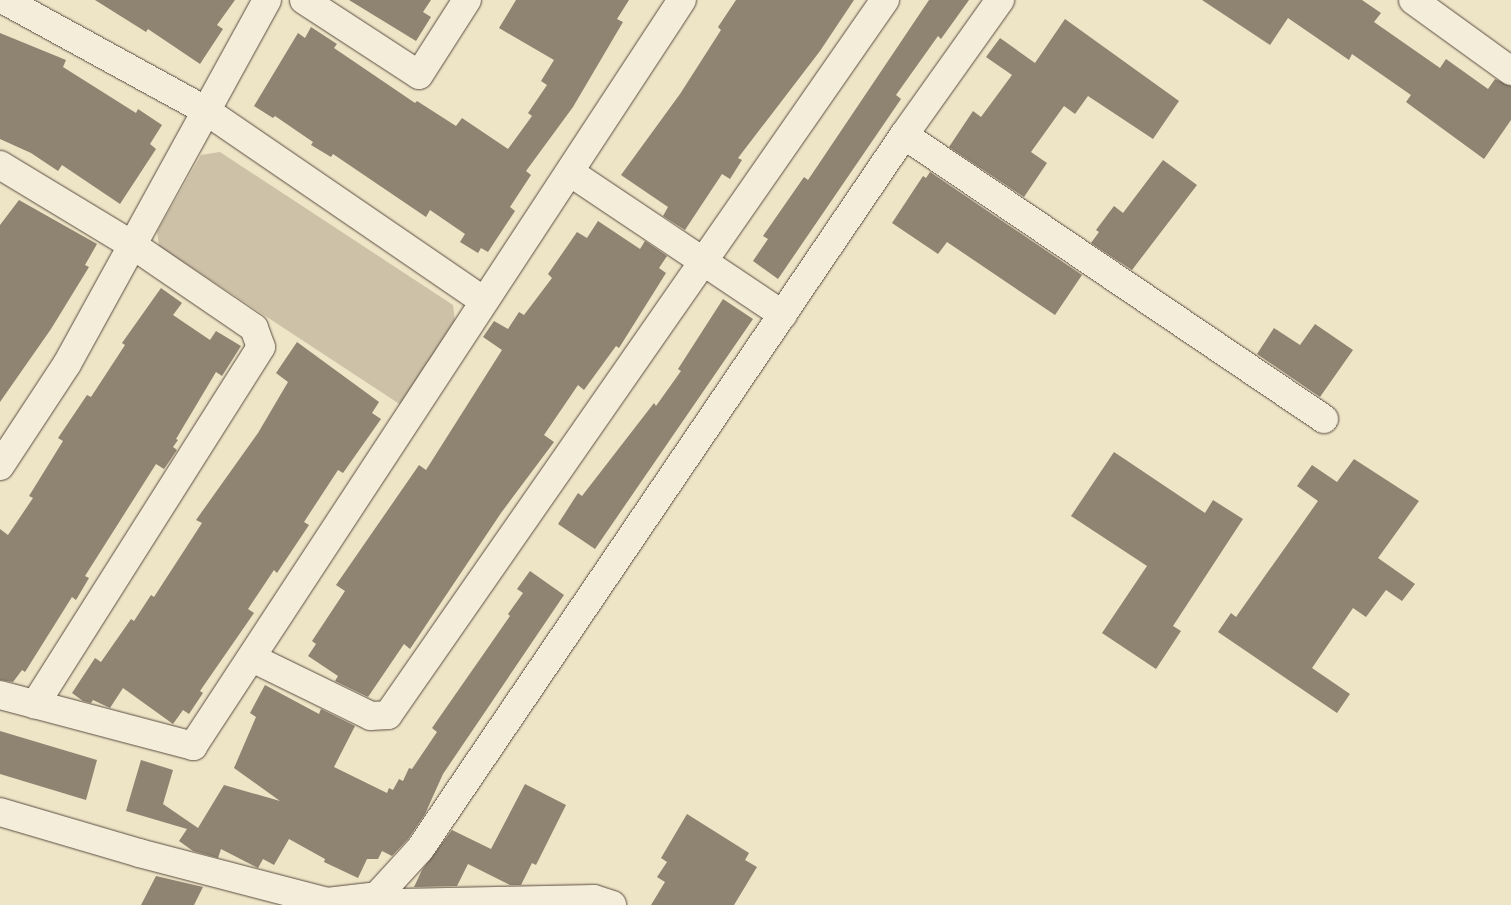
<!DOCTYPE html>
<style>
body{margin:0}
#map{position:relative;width:1511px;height:905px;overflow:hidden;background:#eee4c6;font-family:Cardo,serif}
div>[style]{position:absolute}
.green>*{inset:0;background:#cdc1a8}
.building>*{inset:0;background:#8f8371}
.roads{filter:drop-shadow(0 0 1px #5a4c40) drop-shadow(0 0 1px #5a4c40)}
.minor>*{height:28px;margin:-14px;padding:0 14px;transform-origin:14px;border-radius:14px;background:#f4edda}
span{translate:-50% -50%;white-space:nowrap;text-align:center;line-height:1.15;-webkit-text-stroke:4px #f4edda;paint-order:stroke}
</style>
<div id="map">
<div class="green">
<i style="clip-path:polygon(220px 152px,453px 305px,455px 321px,401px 405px,159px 246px,157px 232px,201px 155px)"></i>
</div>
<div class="building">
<i style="clip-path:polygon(95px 0,235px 0,217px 25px,223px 29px,200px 64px,148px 29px,146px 32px)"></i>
<i style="clip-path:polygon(349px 0,431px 0,423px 12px,431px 17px,416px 41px)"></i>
<i style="clip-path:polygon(516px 0,629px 0,617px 19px,623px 22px,573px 107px,526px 171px,531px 175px,510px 207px,515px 211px,488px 252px,481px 248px,478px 253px,460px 242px,465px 234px,430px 210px,426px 217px,333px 154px,331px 157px,311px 145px,313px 142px,275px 116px,273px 118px,254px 106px,298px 33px,305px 38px,311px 27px,337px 44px,334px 48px,415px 103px,417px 101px,456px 126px,462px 118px,508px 149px,532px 116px,528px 113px,547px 85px,541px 81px,554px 60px,499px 28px)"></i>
<i style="clip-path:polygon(736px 0,854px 0,820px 51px,738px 158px,742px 160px,730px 179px,722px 174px,685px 230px,663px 216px,668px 207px,621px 175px,680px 94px,721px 30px,718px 27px)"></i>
<i style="clip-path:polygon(929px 0,969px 0,941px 39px,938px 36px,896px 95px,901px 99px,778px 279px,753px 261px,768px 239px,763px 236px,804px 177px,808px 180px)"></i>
<i style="clip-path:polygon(1202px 0,1362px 0,1381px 13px,1374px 22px,1440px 68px,1446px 59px,1488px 89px,1495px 79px,1511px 86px,1511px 120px,1484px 159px,1406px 102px,1411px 95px,1352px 54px,1349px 60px,1288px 18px,1270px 45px)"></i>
<i style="clip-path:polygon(1065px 19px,1179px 101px,1153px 139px,1088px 96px,1075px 114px,1064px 106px,1031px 152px,1047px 163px,1024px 197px,949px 147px,973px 111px,981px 117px,1012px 75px,986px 57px,1000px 38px,1035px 63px)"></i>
<i style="clip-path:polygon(0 33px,66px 60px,63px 67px,136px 113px,138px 109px,162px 125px,150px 144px,156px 149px,120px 204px,62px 165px,58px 171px,31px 153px,0 139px)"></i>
<i style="clip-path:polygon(1163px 160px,1197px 185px,1132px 270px,1091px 243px,1099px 232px,1096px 230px,1114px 206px,1123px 213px)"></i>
<i style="clip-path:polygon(930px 172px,1082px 275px,1055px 315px,947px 242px,938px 254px,892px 223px,923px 176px,926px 178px)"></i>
<i style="clip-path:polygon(19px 200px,97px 244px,85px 265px,89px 267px,51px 329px,0 402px,0 225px)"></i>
<i style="clip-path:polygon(598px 221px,640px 249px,645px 241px,667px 256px,659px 268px,666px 273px,619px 348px,616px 346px,584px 390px,578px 385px,544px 435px,554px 442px,501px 513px,410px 649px,404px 644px,368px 697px,335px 681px,338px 676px,308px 656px,316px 644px,312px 641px,345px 591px,336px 585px,419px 465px,426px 470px,502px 350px,483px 337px,494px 321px,508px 329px,519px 312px,524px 315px,552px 278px,548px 274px,577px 232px,587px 238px)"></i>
<i style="clip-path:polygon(161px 288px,182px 303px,173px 315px,210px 340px,216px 331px,241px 346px,222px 376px,216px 372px,176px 439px,178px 440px,173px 447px,177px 450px,164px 469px,156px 464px,85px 576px,89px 578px,76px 600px,72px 597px,25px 672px,22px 670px,13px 682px,0 680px,0 529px,8px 535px,33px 498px,29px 496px,63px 441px,58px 438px,87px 395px,91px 397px,125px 345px,122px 343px)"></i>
<i style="clip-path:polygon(723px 299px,753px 319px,595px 549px,558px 524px,578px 493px,582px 496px,654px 403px,656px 406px,681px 371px,678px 369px)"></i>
<i style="clip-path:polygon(1315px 324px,1353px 350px,1320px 397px,1257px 354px,1274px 328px,1300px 345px)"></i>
<i style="clip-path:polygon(297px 342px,379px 402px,372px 413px,381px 419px,343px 473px,338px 470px,304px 522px,309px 525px,277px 573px,274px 570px,248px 609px,254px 613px,200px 691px,203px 693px,189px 714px,183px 710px,173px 724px,123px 688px,110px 708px,93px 700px,91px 703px,83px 701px,72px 693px,95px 658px,101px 662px,131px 619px,134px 621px,151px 595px,154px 597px,202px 523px,196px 520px,258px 433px,288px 382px,276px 373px)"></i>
<i style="clip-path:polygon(1114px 452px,1205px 513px,1213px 500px,1243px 519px,1173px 626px,1181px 631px,1156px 669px,1102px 633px,1147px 566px,1071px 516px)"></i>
<i style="clip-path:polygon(1354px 459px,1419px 501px,1378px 558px,1415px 584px,1402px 601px,1386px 590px,1366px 617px,1353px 608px,1312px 668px,1350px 694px,1337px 713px,1218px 632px,1231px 613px,1236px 617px,1318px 501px,1297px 486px,1312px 465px,1337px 482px)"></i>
<i style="clip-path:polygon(530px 571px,564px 595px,443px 774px,425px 814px,408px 839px,392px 856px,382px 851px,378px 859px,367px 859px,358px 878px,324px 862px,325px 859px,289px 839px,274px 865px,263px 859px,258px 868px,221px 849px,218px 858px,193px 851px,179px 841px,187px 829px,126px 811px,141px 760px,173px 770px,163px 804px,198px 828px,224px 785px,280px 801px,234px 768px,256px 717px,250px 713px,265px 685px,319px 714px,321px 709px,355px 726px,334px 767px,387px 793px,389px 788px,393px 790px,399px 779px,403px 781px,409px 768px,412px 769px,437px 732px,432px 728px,510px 616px,508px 614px,523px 593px,517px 589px)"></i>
<i style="clip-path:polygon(0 731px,97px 760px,86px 800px,0 774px)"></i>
<i style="clip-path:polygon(525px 784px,566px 805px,536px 865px,532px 863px,521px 885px,510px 885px,468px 864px,457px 886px,414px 887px,422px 870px,452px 830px,491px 849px)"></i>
<i style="clip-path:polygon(687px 814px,749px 853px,745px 860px,757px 867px,734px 905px,651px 905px,665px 882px,657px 877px,667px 862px,661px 858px)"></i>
<i style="clip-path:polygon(156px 876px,203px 887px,194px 905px,141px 905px)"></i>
</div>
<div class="roads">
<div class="minor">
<i style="left:4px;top:0;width:229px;rotate:28.7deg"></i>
<i style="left:205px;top:110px;width:338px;rotate:34.4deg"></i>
<i style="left:304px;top:0;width:137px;rotate:33.1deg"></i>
<i style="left:419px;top:75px;width:89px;rotate:-57.4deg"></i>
<i style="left:1413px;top:0;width:121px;rotate:35.9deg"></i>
<i style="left:904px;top:135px;width:507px;rotate:34.07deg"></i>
<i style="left:0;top:165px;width:157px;rotate:31.2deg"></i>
<i style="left:134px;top:246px;width:145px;rotate:34.3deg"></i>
<i style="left:254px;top:328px;width:20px;rotate:70deg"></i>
<i style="left:261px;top:347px;width:423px;rotate:122.3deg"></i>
<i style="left:571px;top:173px;width:255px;rotate:33.8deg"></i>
<i style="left:0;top:466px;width:122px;rotate:-56.7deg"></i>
<i style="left:67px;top:364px;width:415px;rotate:-61.2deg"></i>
<i style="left:252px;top:658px;width:132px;rotate:26deg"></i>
<i style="left:371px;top:716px;width:17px;rotate:-3deg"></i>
<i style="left:388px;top:715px;width:871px;rotate:-55.2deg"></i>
<i style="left:0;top:695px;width:200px;rotate:14.8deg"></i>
<i style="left:193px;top:746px;width:892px;rotate:-56.76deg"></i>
<i style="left:0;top:812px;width:145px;rotate:16.4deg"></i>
<i style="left:139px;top:853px;width:194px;rotate:14.6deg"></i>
<i style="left:327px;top:902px;width:50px;rotate:-6.8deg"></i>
<i style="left:377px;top:896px;width:23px;rotate:18deg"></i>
<i style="left:399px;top:903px;width:195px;rotate:-1.2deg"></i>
<i style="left:594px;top:899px;width:19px;rotate:18deg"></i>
<i style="left:377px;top:896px;width:64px;rotate:-47.5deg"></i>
<i style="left:420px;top:849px;width:863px;rotate:-55.87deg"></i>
<i style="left:904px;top:135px;width:166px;rotate:-54.6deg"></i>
</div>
</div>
</div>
